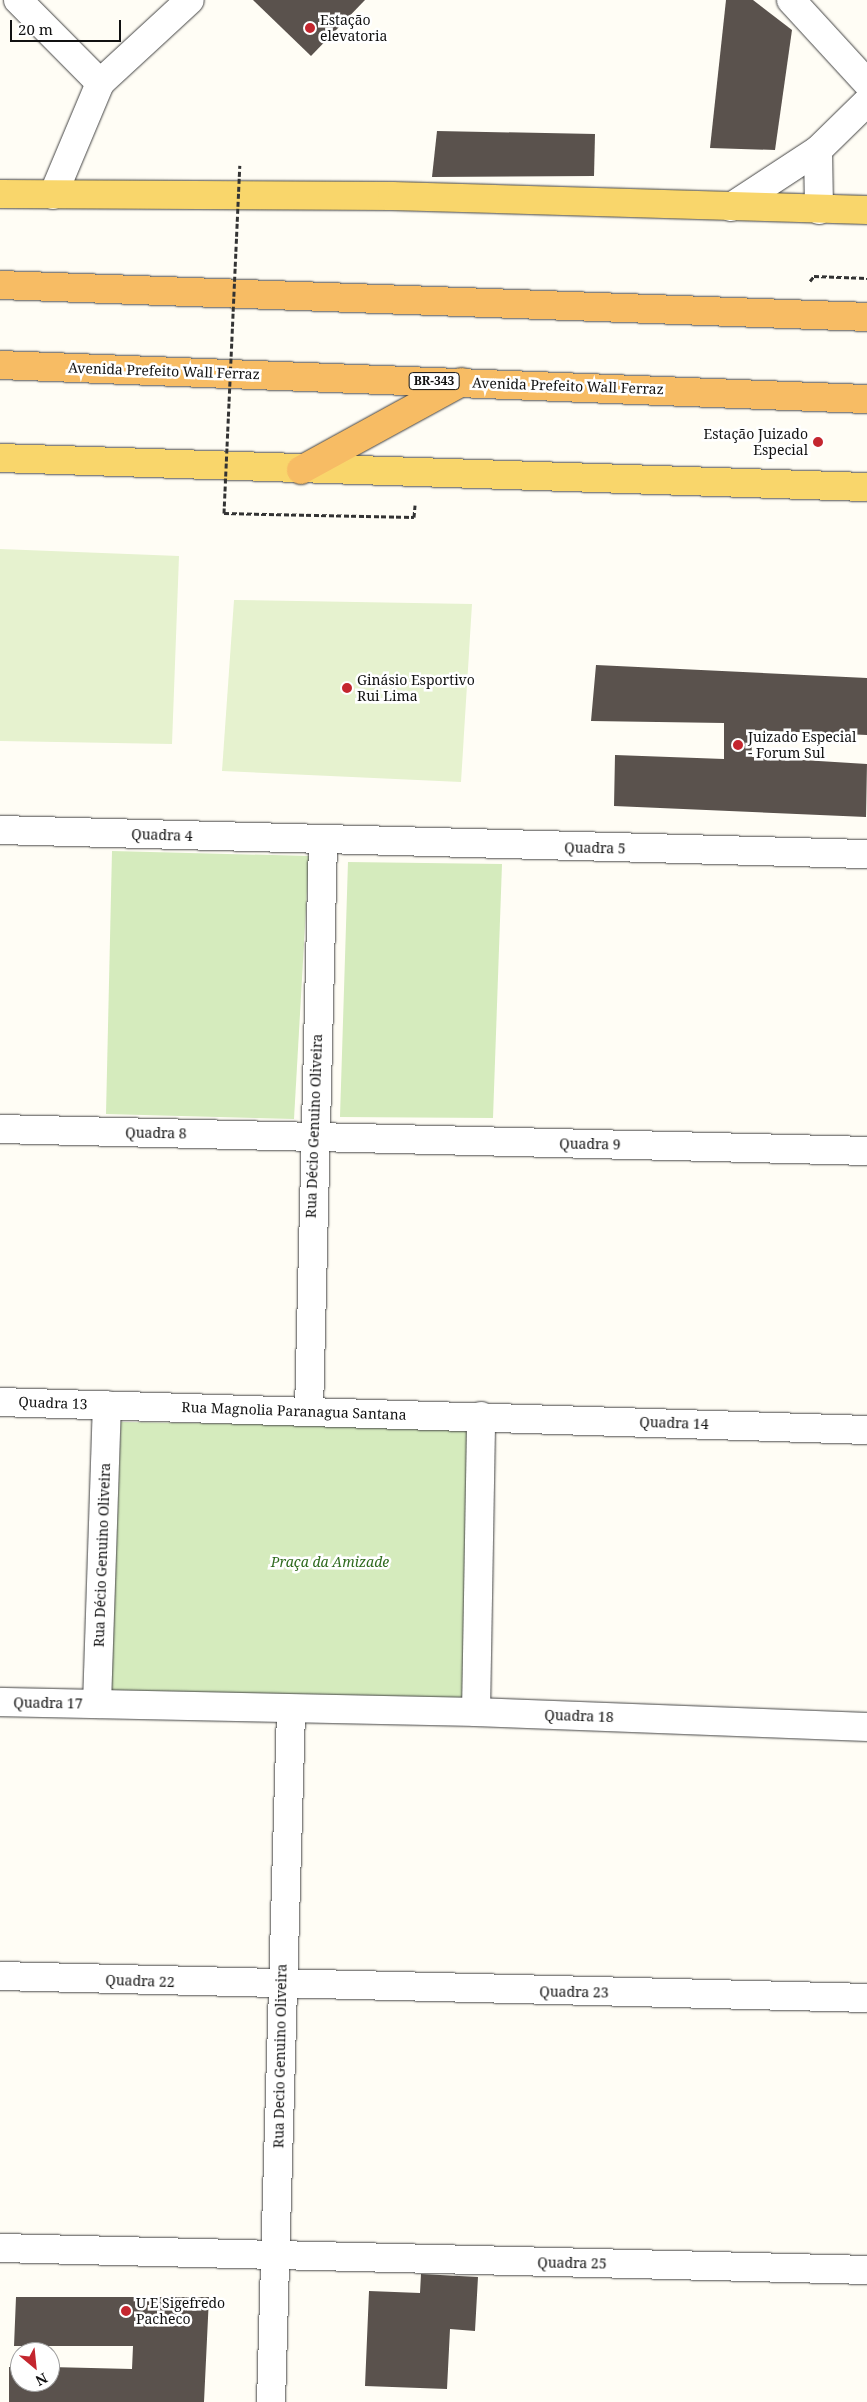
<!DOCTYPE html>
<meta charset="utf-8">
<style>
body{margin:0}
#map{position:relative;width:867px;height:2402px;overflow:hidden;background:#fffdf5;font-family:"Noto Serif",serif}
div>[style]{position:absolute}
.green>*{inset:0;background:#d5ebbd}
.pitch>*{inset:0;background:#e6f2cf}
.building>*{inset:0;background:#5a524d}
.path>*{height:3px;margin-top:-1.5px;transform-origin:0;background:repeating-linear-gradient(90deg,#333 0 5px,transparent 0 7.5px)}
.roads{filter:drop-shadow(0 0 1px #444) drop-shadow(0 0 1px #444)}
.minor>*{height:28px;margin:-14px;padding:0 14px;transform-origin:14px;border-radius:14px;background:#fff}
.tertiary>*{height:28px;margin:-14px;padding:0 14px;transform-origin:14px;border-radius:14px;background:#fff}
.primary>*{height:28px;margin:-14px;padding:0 14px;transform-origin:14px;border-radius:14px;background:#f9d66b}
.trunk>*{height:28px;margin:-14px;padding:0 14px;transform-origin:14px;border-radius:14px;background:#f7bc64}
.path-bridge>*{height:3px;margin-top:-1.5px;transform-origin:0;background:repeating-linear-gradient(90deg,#333 0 5px,transparent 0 7.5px)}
.dots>*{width:14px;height:14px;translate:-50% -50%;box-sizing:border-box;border:2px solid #fff;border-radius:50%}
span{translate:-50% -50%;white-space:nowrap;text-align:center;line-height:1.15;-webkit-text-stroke:5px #fff;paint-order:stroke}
.shield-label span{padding:1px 4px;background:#fff;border:1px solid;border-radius:4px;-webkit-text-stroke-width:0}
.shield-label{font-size:12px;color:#111;font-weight:700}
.poi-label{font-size:14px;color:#111}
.left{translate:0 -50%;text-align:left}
.right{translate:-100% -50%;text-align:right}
.street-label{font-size:14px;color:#111}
.park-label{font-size:14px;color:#2f6b1f;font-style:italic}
.north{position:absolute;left:10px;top:2342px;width:50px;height:50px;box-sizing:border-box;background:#fff;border:1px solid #a0a0a0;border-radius:50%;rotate:152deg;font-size:14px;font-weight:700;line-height:20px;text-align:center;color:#111}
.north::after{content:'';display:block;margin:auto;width:18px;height:22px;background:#c4262e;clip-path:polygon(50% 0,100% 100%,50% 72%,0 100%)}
.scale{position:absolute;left:10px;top:20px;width:111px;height:22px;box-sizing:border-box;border:2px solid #111;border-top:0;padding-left:6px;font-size:15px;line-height:18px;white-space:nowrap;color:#111;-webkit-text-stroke:4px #fff;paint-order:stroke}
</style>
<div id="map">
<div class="green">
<i style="clip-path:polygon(112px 851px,309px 856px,294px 1119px,106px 1114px)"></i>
<i style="clip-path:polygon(348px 862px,502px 864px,493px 1118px,340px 1117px)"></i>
<i style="clip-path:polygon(121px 1422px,472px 1427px,463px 1703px,111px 1692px)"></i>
</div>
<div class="pitch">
<i style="clip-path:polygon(0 549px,179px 556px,172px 744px,0 741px)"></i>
<i style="clip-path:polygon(234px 600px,472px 604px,461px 782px,222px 771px)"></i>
</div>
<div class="building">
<i style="clip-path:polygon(253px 0,365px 0,311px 56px)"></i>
<i style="clip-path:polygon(726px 0,753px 0,792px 30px,775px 150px,710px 148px)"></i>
<i style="clip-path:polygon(437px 131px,595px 134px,594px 176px,432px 177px)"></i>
<i style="clip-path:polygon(596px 665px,867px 678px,867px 735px,751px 730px,752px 757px,867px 764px,866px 817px,614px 806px,615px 755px,724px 759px,724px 723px,591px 721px)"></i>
<i style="clip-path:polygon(421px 2274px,478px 2277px,475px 2331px,450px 2329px,447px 2389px,365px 2386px,369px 2291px,420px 2293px)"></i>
<i style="clip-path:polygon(16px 2297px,209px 2297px,204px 2402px,9px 2402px,9px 2367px,20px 2367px,20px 2382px,50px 2382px,50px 2367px,132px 2369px,133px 2346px,14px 2346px)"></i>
</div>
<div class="path">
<i style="left:810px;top:281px;width:6px;rotate:-51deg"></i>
<i style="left:814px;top:276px;width:53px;rotate:2.2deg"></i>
<i style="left:224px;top:513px;width:190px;rotate:1.2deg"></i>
<i style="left:414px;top:517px;width:12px;rotate:-85deg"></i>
</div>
<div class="roads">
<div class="minor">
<i style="left:18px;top:0;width:117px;rotate:45.3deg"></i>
<i style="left:791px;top:0;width:113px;rotate:47.5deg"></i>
<i style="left:53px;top:195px;width:121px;rotate:-67.2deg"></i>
<i style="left:100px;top:83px;width:122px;rotate:-42.7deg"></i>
<i style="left:0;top:830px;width:867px;rotate:1.59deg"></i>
<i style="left:0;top:1129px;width:867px;rotate:1.45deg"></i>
<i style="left:0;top:1402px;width:867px;rotate:1.85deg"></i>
<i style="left:309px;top:1411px;width:570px;rotate:-88.59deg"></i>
<i style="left:0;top:1702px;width:476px;rotate:1.2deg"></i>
<i style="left:476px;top:1712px;width:391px;rotate:2.2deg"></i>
<i style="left:97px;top:1704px;width:299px;rotate:-88.1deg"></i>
<i style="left:476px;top:1712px;width:296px;rotate:-89deg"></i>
<i style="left:0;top:1976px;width:867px;rotate:1.45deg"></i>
<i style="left:0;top:2248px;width:867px;rotate:1.45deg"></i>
<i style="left:271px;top:2402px;width:692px;rotate:-88.34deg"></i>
</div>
<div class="tertiary">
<i style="left:818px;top:150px;width:60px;rotate:89deg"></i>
<i style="left:731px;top:207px;width:104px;rotate:-33.2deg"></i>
<i style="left:818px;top:150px;width:69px;rotate:-44.4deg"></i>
</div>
<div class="primary">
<i style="left:0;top:194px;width:392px;rotate:0.3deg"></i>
<i style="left:392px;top:196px;width:475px;rotate:1.7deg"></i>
<i style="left:0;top:458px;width:867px;rotate:1.92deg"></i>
</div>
<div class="trunk">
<i style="left:0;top:285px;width:868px;rotate:2.11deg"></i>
<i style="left:0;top:365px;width:868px;rotate:2.25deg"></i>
<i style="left:301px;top:470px;width:183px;rotate:-28.7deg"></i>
</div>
</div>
<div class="path-bridge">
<i style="left:224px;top:513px;width:348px;rotate:-87.4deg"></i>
</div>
<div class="dots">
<i style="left:310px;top:28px;background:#c4262e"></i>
<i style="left:818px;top:442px;background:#c4262e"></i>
<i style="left:347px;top:688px;background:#c4262e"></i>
<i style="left:738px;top:745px;background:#c4262e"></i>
<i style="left:126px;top:2311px;background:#c4262e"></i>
</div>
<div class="shield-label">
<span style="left:434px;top:381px">BR-343</span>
</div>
<div class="poi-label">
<span class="left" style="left:320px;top:28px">Estação<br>elevatoria</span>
<span class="right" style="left:808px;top:442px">Estação Juizado<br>Especial</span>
<span class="left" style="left:357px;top:688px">Ginásio Esportivo<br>Rui Lima</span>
<span class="left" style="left:748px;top:745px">Juizado Especial<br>- Forum Sul</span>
<span class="left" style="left:136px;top:2311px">U E Sigefredo<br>Pacheco</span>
</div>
<div class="street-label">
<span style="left:164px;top:371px;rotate:2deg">Avenida Prefeito Wall Ferraz</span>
<span style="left:568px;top:386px;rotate:2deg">Avenida Prefeito Wall Ferraz</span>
<span style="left:162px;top:835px;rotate:2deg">Quadra 4</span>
<span style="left:595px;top:848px;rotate:1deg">Quadra 5</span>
<span style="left:314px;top:1126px;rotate:-88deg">Rua Décio Genuino Oliveira</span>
<span style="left:156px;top:1133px;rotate:1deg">Quadra 8</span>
<span style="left:590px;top:1144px;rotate:1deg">Quadra 9</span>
<span style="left:53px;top:1403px;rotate:2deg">Quadra 13</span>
<span style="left:294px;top:1411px;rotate:2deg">Rua Magnolia Paranagua Santana</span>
<span style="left:674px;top:1423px;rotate:2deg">Quadra 14</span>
<span style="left:102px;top:1555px;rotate:-88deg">Rua Décio Genuino Oliveira</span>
<span style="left:48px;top:1703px;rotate:1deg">Quadra 17</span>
<span style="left:579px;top:1716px;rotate:2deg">Quadra 18</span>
<span style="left:140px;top:1981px;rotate:2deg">Quadra 22</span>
<span style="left:574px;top:1992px;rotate:1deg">Quadra 23</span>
<span style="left:280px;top:2056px;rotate:-89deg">Rua Decio Genuino Oliveira</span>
<span style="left:572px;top:2263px;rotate:1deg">Quadra 25</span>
</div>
<div class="park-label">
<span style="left:330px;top:1562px">Praça da Amizade</span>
</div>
<div class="north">N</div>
<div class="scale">20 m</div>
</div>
